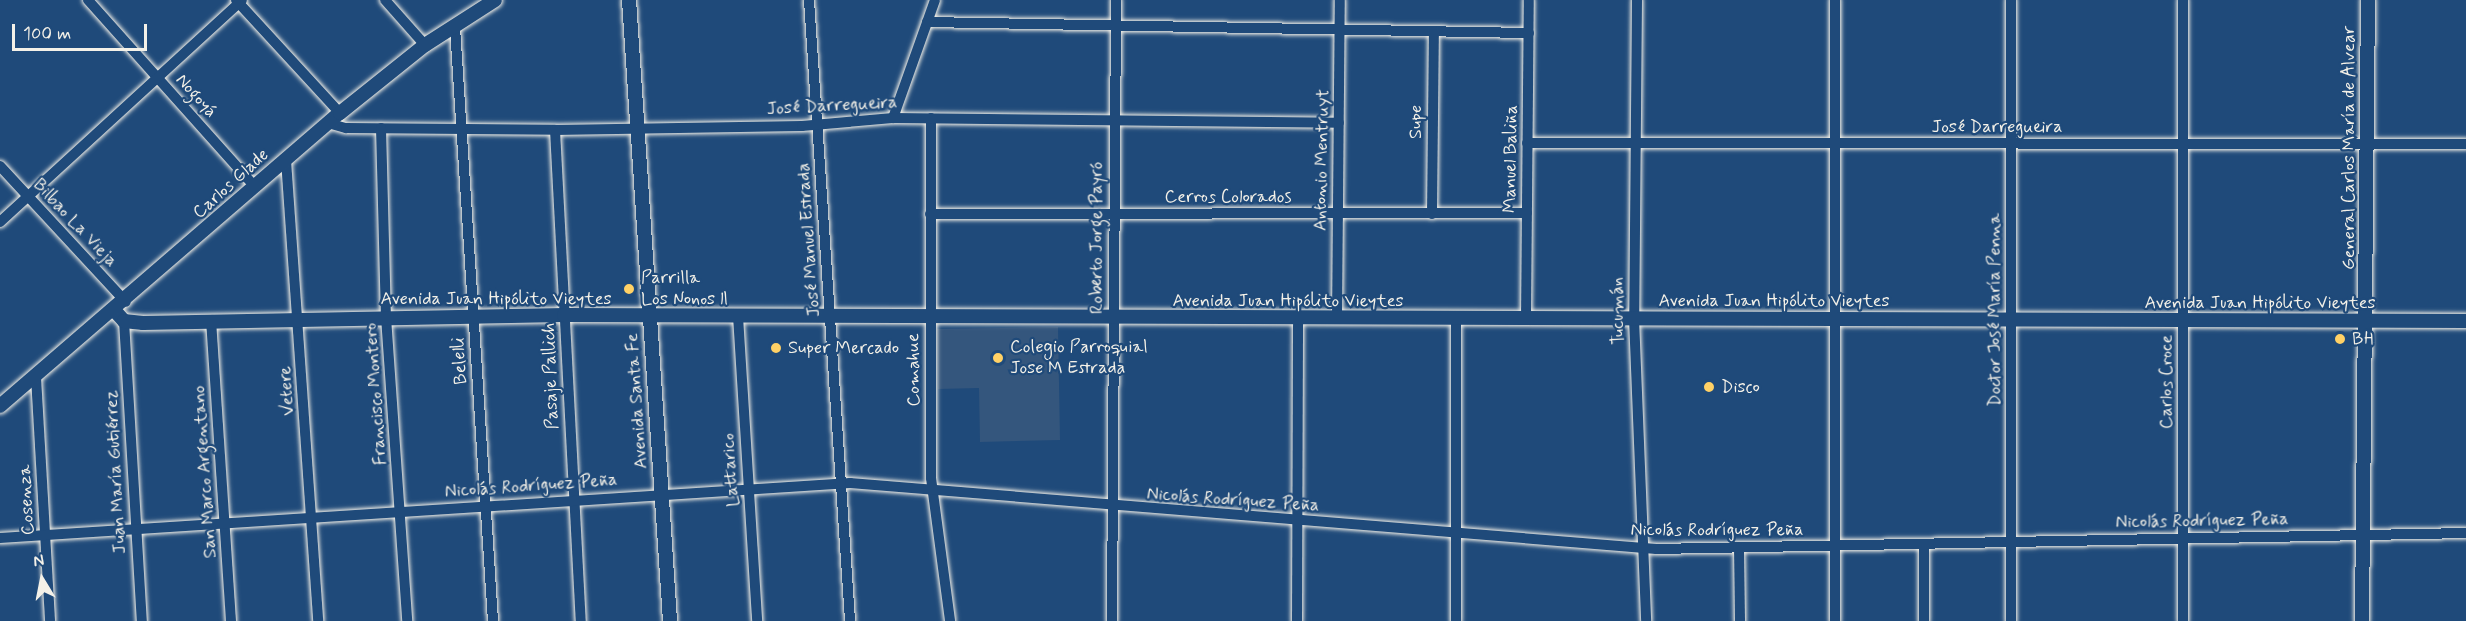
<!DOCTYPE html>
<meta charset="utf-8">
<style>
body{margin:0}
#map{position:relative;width:2466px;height:621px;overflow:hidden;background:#1f4a7a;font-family:Mynerve,sans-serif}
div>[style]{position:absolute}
.built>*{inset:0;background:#34567d}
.roads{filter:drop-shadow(0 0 2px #f4f1e8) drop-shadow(0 0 2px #f4f1e8)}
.minor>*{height:10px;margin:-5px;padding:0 5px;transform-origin:5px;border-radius:5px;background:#1f4a7a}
.tertiary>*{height:14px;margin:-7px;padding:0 7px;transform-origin:7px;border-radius:7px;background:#1f4a7a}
.dots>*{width:16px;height:16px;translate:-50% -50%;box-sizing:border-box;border:3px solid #1f4a7a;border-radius:50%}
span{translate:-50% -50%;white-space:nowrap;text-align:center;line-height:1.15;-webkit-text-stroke:4.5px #1f4a7a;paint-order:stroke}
.street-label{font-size:18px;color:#f4f1e8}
.poi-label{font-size:18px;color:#f4f1e8}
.left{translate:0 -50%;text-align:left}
.north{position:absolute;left:12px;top:549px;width:60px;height:60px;-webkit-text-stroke:4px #1f4a7a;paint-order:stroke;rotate:350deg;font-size:16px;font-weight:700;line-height:24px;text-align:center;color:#f4f1e8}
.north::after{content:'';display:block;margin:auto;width:21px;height:27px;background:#f4f1e8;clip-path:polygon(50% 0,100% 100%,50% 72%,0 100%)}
.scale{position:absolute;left:12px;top:24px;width:135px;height:27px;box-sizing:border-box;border:3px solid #f4f1e8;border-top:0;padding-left:8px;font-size:18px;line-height:21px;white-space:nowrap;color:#f4f1e8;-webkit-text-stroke:4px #1f4a7a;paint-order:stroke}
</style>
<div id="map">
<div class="built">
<i style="clip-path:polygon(1058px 327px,1060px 440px,980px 442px,979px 388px,938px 389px,937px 329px)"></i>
</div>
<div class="roads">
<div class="minor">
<i style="left:88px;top:0;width:251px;rotate:48.2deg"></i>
<i style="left:236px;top:0;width:154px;rotate:47.4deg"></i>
<i style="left:385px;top:0;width:60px;rotate:48.4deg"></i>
<i style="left:809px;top:0;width:622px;rotate:86.22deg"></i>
<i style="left:1637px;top:0;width:318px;rotate:90.5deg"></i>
<i style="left:1634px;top:318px;width:303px;rotate:87.7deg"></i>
<i style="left:1835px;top:0;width:621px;rotate:90deg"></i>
<i style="left:2011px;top:0;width:621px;rotate:90deg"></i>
<i style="left:2183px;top:0;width:621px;rotate:90deg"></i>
<i style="left:927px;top:22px;width:602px;rotate:1.05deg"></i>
<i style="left:455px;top:27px;width:595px;rotate:86.34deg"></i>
<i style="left:893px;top:118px;width:125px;rotate:-70.4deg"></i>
<i style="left:931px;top:118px;width:360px;rotate:90deg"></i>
<i style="left:931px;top:478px;width:144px;rotate:82.4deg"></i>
<i style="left:328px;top:123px;width:19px;rotate:16deg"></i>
<i style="left:346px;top:128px;width:209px;rotate:0.5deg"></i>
<i style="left:555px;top:130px;width:247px;rotate:-0.9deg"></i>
<i style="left:802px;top:126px;width:91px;rotate:-5deg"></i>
<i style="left:893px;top:118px;width:446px;rotate:0.6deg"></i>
<i style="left:381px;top:128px;width:189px;rotate:88.5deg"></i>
<i style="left:386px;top:317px;width:305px;rotate:86deg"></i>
<i style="left:555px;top:130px;width:492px;rotate:87deg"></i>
<i style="left:1527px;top:143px;width:939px;rotate:0.06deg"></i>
<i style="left:286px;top:160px;width:462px;rotate:86deg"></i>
<i style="left:0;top:166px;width:185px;rotate:47.2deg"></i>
<i style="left:930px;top:214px;width:597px;rotate:-0.1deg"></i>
<i style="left:1432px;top:214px;width:183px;rotate:-89.4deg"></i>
<i style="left:0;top:222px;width:328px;rotate:-42.5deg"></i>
<i style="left:738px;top:316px;width:306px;rotate:86.4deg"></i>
<i style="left:1337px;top:319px;width:319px;rotate:-89.5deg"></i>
<i style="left:1526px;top:319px;width:319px;rotate:-89.5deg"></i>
<i style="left:211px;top:320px;width:302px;rotate:86.2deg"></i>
<i style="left:124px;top:321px;width:301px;rotate:86.6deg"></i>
<i style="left:36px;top:377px;width:244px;rotate:86.7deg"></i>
<i style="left:0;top:538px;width:852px;rotate:-3.7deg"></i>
<i style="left:850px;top:483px;width:809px;rotate:4.68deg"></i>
<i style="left:1656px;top:549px;width:810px;rotate:-1.13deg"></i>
<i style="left:1739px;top:548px;width:73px;rotate:89.2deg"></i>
<i style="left:1112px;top:621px;width:621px;rotate:-89.63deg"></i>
<i style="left:1297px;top:621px;width:302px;rotate:-89.8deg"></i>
<i style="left:1456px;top:621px;width:302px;rotate:-90deg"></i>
<i style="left:1924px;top:621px;width:77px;rotate:-90deg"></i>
</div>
<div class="tertiary">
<i style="left:629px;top:0;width:622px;rotate:86.22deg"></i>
<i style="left:115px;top:311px;width:13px;rotate:48deg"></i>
<i style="left:124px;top:321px;width:19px;rotate:6deg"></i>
<i style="left:143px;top:323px;width:421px;rotate:-1.1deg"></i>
<i style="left:564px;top:315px;width:1902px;rotate:0.18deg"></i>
<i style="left:0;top:406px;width:449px;rotate:-40.8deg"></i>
<i style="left:340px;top:113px;width:109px;rotate:-38.7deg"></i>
<i style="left:425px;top:45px;width:83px;rotate:-32.7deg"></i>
<i style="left:2362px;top:621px;width:621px;rotate:-89.45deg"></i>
</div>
</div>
<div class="dots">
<i style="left:629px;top:289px;background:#ffd166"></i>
<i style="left:2340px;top:339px;background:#ffd166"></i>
<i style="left:776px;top:348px;background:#ffd166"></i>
<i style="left:998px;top:358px;background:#ffd166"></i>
<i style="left:1709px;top:387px;background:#ffd166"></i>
</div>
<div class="street-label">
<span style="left:196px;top:96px;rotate:48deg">Nogoyá</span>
<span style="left:832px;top:106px;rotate:-3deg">José Darregueira</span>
<span style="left:1416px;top:122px;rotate:-90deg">Supe</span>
<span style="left:1997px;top:127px">José Darregueira</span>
<span style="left:2349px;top:148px;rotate:-90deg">General Carlos María de Alvear</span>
<span style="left:1511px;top:159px;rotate:-89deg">Manuel Baliña</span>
<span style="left:1322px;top:160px;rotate:-89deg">Antonio Mentruyt</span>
<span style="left:231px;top:184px;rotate:-42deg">Carlos Glade</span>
<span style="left:1228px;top:197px">Cerros Colorados</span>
<span style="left:75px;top:223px;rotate:47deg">Bilbao La Vieja</span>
<span style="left:1097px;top:238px;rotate:-90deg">Roberto Jorge Payró</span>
<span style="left:809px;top:240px;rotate:-94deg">José Manuel Estrada</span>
<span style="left:496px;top:299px">Avenida Juan Hipólito Vieytes</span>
<span style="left:1288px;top:301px">Avenida Juan Hipólito Vieytes</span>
<span style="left:1774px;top:301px">Avenida Juan Hipólito Vieytes</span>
<span style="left:2260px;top:303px">Avenida Juan Hipólito Vieytes</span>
<span style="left:1995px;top:310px;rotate:-90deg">Doctor José María Penna</span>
<span style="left:1618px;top:311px;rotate:-91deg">Tucumán</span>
<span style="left:460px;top:361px;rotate:-94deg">Belelli</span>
<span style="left:914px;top:370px;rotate:-91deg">Comahue</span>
<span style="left:551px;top:376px;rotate:-92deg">Pasaje Pallich</span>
<span style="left:2167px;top:382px;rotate:-90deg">Carlos Croce</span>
<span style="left:287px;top:391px;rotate:-94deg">Vetere</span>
<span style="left:376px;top:394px;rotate:-94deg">Francisco Montero</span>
<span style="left:637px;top:401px;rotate:-94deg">Avenida Santa Fe</span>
<span style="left:731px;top:470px;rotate:-94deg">Lattarico</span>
<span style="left:116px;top:472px;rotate:-93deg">Juan María Gutiérrez</span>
<span style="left:205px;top:472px;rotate:-94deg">San Marco Argentano</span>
<span style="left:531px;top:486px;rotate:-4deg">Nicolás Rodríguez Peña</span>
<span style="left:27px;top:500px;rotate:-93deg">Cosenza</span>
<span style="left:1233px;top:500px;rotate:4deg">Nicolás Rodríguez Peña</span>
<span style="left:2202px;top:521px;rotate:-1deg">Nicolás Rodríguez Peña</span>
<span style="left:1717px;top:530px">Nicolás Rodríguez Peña</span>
</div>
<div class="poi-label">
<span class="left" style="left:641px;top:289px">Parrilla<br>Los Nonos ll</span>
<span class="left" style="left:2352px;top:339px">BH</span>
<span class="left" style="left:788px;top:348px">Super Mercado</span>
<span class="left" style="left:1010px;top:358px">Colegio Parroquial<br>Jose M Estrada</span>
<span class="left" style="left:1721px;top:387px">Disco</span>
</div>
<div class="north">N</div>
<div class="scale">100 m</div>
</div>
